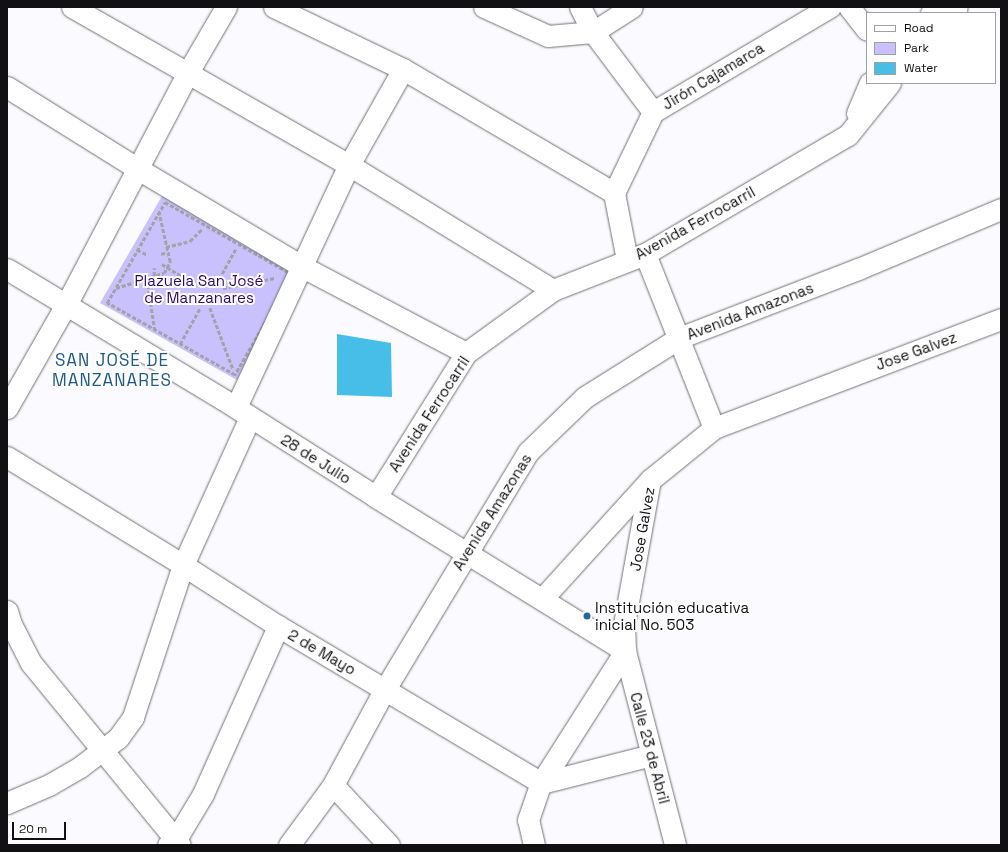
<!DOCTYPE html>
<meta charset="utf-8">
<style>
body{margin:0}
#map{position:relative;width:1008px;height:852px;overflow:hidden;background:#fbfbff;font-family:"Space Grotesk",sans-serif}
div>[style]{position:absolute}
.green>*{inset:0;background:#c8c1fe}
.water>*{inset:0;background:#47bee7}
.path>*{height:2.5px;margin-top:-1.25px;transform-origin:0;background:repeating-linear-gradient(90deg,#a3a2a6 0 4px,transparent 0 6px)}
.roads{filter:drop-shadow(0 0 1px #707078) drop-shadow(0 0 1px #707078)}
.minor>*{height:21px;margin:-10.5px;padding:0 10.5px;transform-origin:10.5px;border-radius:10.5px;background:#fff}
.dots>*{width:11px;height:11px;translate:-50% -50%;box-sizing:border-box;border:2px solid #fff;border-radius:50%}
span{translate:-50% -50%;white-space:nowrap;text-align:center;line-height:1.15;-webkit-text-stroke:4px #fff;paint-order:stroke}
.street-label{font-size:15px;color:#111013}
.park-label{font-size:15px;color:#2e096c}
.poi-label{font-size:15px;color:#111013}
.left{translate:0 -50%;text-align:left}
.quarter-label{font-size:17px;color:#1f5a8b;letter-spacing:1px}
.frame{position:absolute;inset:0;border:8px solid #111013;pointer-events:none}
.legend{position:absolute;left:866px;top:12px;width:130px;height:72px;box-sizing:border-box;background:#fff;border:1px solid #a09fa1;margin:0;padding:5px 7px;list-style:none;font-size:12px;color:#111013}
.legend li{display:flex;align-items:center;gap:8px;height:20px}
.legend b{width:20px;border:1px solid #a09fa1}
.scale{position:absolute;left:12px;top:822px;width:54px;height:18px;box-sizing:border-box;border:2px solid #111013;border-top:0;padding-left:5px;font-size:12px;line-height:14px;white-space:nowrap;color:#111013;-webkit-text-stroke:3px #fff;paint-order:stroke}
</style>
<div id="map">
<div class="green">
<i style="clip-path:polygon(162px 196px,298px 273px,237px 380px,100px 303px)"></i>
</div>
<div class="water">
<i style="clip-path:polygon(337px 334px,391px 343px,392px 397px,337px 395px)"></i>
</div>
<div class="path">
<i style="left:165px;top:202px;width:147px;rotate:29.7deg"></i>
<i style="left:293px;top:275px;width:116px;rotate:120.1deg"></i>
<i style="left:235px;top:375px;width:147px;rotate:-150.6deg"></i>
<i style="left:107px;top:303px;width:116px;rotate:-60.1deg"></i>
<i style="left:166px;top:247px;width:25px;rotate:-14deg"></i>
<i style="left:190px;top:241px;width:17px;rotate:-45deg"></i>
<i style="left:137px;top:250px;width:12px;rotate:24deg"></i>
<i style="left:161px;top:254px;width:6px;rotate:-18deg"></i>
<i style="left:162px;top:264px;width:31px;rotate:32deg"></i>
<i style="left:154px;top:276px;width:8px;rotate:-90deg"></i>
<i style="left:147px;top:279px;width:52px;rotate:81.1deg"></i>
<i style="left:219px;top:279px;width:35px;rotate:-61deg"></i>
<i style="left:116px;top:288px;width:50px;rotate:-17.4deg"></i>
<i style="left:164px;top:273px;width:13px;rotate:-61deg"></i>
<i style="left:170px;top:262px;width:50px;rotate:-102.7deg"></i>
<i style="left:223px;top:288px;width:53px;rotate:-10.9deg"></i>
<i style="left:210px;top:308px;width:65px;rotate:69.3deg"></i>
<i style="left:180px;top:344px;width:41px;rotate:-60.9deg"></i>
</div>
<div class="roads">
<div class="minor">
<i style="left:72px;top:7px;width:319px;rotate:29.7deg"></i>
<i style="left:349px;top:165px;width:239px;rotate:31.5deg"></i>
<i style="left:274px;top:7px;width:143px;rotate:25.7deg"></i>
<i style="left:403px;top:69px;width:245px;rotate:30.4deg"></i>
<i style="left:614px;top:193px;width:68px;rotate:79deg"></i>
<i style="left:484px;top:7px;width:70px;rotate:24.4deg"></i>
<i style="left:548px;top:36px;width:45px;rotate:-5.1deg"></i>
<i style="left:593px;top:32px;width:46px;rotate:-32.7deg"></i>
<i style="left:580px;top:7px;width:28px;rotate:63deg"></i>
<i style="left:593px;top:32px;width:100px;rotate:53.1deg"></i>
<i style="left:849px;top:7px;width:29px;rotate:52deg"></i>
<i style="left:931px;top:13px;width:7px;rotate:-56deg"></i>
<i style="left:951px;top:13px;width:8px;rotate:-45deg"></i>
<i style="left:7px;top:87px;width:155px;rotate:32deg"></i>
<i style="left:138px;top:169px;width:192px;rotate:30.7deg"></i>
<i style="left:303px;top:267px;width:184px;rotate:27.8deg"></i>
<i style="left:857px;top:113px;width:33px;rotate:-67deg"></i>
<i style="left:614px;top:193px;width:90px;rotate:-64.3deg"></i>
<i style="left:653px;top:112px;width:206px;rotate:-30.7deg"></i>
<i style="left:645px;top:254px;width:187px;rotate:68.4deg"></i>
<i style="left:7px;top:269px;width:253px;rotate:31.1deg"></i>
<i style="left:224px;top:400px;width:180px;rotate:32.5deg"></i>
<i style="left:376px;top:497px;width:293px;rotate:31.7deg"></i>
<i style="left:625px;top:651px;width:200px;rotate:75.5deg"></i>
<i style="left:236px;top:407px;width:267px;rotate:-65deg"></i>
<i style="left:349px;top:165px;width:110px;rotate:-60.6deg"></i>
<i style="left:7px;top:408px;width:121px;rotate:-60.3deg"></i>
<i style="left:67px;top:303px;width:259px;rotate:-62.3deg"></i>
<i style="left:187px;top:74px;width:78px;rotate:-59.8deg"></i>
<i style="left:7px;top:457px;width:206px;rotate:31.5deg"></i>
<i style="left:183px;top:565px;width:113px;rotate:32.7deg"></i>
<i style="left:278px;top:626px;width:306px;rotate:30.8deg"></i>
<i style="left:541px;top:783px;width:114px;rotate:-14.2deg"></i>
<i style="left:376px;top:497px;width:170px;rotate:-58deg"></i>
<i style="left:466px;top:353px;width:107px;rotate:-35.9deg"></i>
<i style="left:553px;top:290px;width:99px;rotate:-21.4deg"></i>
<i style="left:645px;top:254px;width:235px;rotate:-30.4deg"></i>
<i style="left:848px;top:135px;width:67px;rotate:-51.1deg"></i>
<i style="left:542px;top:599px;width:161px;rotate:-47.8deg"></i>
<i style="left:7px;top:611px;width:14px;rotate:73deg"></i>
<i style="left:11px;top:624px;width:44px;rotate:62.9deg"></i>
<i style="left:31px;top:663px;width:235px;rotate:50.7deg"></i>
<i style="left:333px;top:785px;width:82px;rotate:47deg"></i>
<i style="left:7px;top:803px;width:46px;rotate:-23.2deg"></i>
<i style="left:49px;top:785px;width:36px;rotate:-30deg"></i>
<i style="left:80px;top:767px;width:48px;rotate:-37.3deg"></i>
<i style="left:118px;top:738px;width:26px;rotate:-54deg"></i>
<i style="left:133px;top:717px;width:160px;rotate:-71.8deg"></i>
<i style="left:183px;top:565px;width:162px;rotate:-65.6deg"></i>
<i style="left:168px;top:845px;width:10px;rotate:-37deg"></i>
<i style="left:176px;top:839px;width:52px;rotate:-59deg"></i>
<i style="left:203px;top:794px;width:184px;rotate:-65.9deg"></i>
<i style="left:289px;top:845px;width:74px;rotate:-53.7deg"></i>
<i style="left:333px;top:785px;width:109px;rotate:-61.6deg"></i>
<i style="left:385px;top:689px;width:277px;rotate:-58.9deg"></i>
<i style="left:528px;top:452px;width:79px;rotate:-44deg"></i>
<i style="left:585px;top:397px;width:111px;rotate:-32.1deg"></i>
<i style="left:679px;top:338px;width:192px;rotate:-21.1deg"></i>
<i style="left:858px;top:269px;width:155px;rotate:-22.8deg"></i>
<i style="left:534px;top:845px;width:26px;rotate:-103deg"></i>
<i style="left:528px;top:820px;width:39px;rotate:-71deg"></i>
<i style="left:541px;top:783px;width:156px;rotate:-57.5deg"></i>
<i style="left:625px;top:651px;width:27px;rotate:-92deg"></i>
<i style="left:624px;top:624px;width:146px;rotate:-79.8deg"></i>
<i style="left:650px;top:480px;width:82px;rotate:-39.1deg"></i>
<i style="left:714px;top:428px;width:307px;rotate:-20.8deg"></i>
</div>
</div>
<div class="dots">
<i style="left:587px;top:616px;background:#27679d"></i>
</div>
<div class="street-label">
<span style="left:713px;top:76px;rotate:-31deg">Jirón Cajamarca</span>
<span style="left:695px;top:223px;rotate:-29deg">Avenida Ferrocarril</span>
<span style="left:750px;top:311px;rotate:-21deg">Avenida Amazonas</span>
<span style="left:916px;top:351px;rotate:-20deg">Jose Galvez</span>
<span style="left:429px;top:414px;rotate:-57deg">Avenida Ferrocarril</span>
<span style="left:316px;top:459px;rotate:32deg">28 de Julio</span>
<span style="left:492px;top:512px;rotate:-58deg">Avenida Amazonas</span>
<span style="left:642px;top:529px;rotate:-80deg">Jose Galvez</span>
<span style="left:322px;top:652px;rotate:30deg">2 de Mayo</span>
<span style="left:650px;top:748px;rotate:75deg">Calle 23 de Abril</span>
</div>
<div class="park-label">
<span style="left:199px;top:289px">Plazuela San José<br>de Manzanares</span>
</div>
<div class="poi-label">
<span class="left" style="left:595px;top:616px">Institución educativa<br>inicial No. 503</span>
</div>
<div class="quarter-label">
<span style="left:112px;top:371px">SAN JOSÉ DE<br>MANZANARES</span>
</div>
<div class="frame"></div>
<ul class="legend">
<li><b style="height:5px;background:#fff"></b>Road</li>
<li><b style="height:11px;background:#c8c1fe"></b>Park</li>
<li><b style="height:11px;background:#47bee7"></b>Water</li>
</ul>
<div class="scale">20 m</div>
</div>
